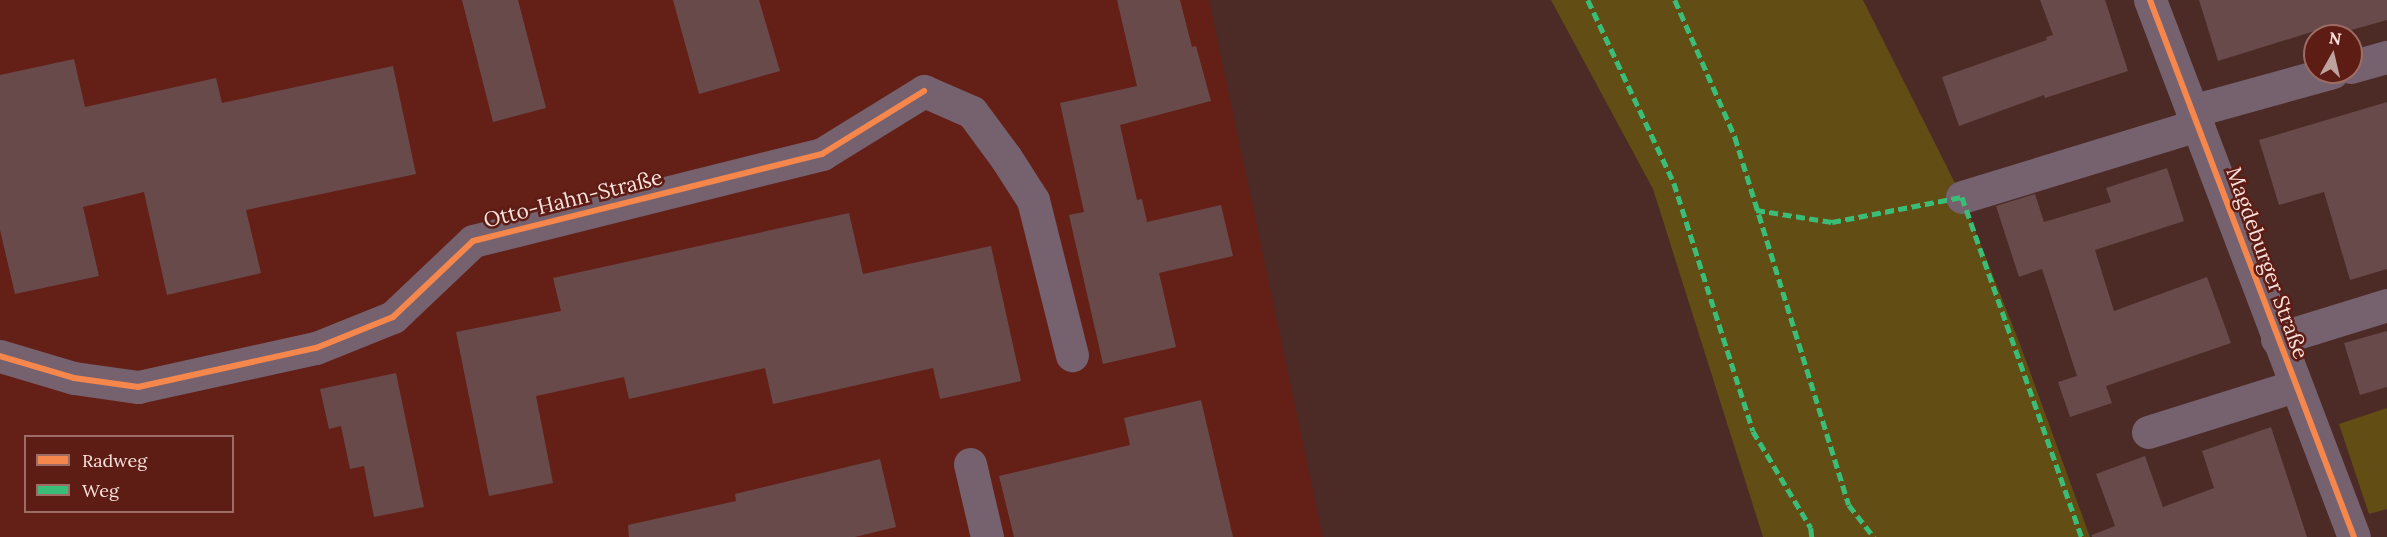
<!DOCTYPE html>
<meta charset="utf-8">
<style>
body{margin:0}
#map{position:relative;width:2387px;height:537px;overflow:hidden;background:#4c2a25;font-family:Lora,serif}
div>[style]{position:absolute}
.built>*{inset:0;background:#642017}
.green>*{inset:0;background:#624d15}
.building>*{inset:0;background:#684a4b}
.minor>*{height:33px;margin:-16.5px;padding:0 16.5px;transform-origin:16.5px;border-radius:16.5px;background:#76616f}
.quiet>*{height:4.5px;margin-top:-2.25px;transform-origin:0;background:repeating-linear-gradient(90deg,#3abd76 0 9px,transparent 0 13.5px)}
.cycleway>*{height:6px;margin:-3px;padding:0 3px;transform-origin:3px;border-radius:3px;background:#f5874c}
span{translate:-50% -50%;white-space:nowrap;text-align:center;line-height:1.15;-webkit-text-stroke:5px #5d1d14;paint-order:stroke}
.street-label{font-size:21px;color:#fce2dd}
.legend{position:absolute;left:24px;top:435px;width:210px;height:78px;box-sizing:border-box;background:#5d1d14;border:2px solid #9d6c64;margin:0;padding:8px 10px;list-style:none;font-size:18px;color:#fce2dd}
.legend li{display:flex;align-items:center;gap:12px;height:30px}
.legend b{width:30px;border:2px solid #9d6c64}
.north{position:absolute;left:2303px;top:24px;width:60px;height:60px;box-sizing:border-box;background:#5d1d14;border:2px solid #9d6c64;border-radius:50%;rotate:8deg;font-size:16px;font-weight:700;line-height:24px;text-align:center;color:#fce2dd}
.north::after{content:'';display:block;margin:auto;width:21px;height:27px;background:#bea29d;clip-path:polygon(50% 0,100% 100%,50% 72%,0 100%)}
</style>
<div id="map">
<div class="built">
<i style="clip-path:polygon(evenodd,0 0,1209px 0,1323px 537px,0 537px,0 0,26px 436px,232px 436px,232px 512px,26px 512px,26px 436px)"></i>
</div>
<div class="green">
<i style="clip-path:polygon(1551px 0,1863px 0,1962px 197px,2021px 347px,2090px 537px,1763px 537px,1653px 189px)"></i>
<i style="clip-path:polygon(2387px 408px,2387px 509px,2369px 514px,2339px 424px)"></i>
</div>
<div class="building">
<i style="clip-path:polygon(462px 0,518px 0,546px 108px,493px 122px)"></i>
<i style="clip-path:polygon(673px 0,759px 0,780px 71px,699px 94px)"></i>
<i style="clip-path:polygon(1117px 0,1180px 0,1192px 47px,1196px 46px,1211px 101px,1120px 125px,1137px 200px,1142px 199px,1147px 222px,1221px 205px,1233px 256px,1159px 273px,1176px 347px,1103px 364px,1069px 215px,1084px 212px,1060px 103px,1137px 86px)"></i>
<i style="clip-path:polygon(2040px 0,2105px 0,2128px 71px,2045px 98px,2044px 95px,1959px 126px,1942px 77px,2047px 40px,2046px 37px,2053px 35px)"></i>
<i style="clip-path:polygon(2199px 0,2387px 0,2387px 20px,2337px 34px,2334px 25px,2218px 61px)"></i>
<i style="clip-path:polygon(74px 59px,85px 107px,216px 78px,222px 103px,393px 66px,416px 174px,246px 210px,261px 273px,167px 295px,144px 192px,83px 207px,99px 276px,15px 294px,0 230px,0 75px)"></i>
<i style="clip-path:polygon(2387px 102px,2387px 269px,2350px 280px,2324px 192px,2279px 205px,2259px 140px)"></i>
<i style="clip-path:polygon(2167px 168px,2184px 221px,2095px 250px,2114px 311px,2207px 277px,2231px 343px,2106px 386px,2112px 403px,2070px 417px,2058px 382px,2077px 376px,2042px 269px,2019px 277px,1996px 206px,2035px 194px,2044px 222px,2111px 202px,2106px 188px)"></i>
<i style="clip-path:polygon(849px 213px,863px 274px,991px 246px,1021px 381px,940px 399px,933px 368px,773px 404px,765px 368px,629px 399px,624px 377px,536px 396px,553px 483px,489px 496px,456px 332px,561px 311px,553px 278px)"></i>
<i style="clip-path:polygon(2387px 331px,2387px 387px,2360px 395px,2344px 343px)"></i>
<i style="clip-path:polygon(396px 373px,424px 507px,374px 517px,364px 466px,350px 469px,341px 426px,329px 429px,320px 389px)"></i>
<i style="clip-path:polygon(1201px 400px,1233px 537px,1014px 537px,999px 476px,1130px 445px,1124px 418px)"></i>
<i style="clip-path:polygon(2271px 427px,2307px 537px,2092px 537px,2092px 535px,2115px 526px,2096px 474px,2145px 456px,2163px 507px,2214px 488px,2202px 451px)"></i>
<i style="clip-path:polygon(880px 459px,896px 527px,855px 537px,629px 537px,628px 525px,736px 501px,735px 494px)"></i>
</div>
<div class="minor">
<i style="left:2150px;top:0;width:574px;rotate:69.2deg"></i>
<i style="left:2351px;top:67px;width:37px;rotate:-16deg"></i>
<i style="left:2192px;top:111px;width:146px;rotate:-15.5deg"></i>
<i style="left:1962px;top:197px;width:247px;rotate:-17deg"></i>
<i style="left:2277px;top:339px;width:115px;rotate:-17.2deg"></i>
<i style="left:0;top:356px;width:77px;rotate:16.6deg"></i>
<i style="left:74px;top:378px;width:65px;rotate:8deg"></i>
<i style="left:138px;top:387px;width:182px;rotate:-12.4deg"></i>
<i style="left:316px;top:348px;width:83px;rotate:-21.9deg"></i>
<i style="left:393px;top:317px;width:110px;rotate:-43.5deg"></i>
<i style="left:473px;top:241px;width:360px;rotate:-14deg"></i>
<i style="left:822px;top:154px;width:120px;rotate:-31.7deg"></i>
<i style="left:924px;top:91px;width:52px;rotate:23.6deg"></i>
<i style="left:972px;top:112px;width:57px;rotate:53.5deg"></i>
<i style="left:1006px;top:158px;width:50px;rotate:57.3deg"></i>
<i style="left:1033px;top:200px;width:160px;rotate:75.9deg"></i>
<i style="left:2148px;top:432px;width:154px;rotate:-17.4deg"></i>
<i style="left:970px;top:464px;width:75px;rotate:76.9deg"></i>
</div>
<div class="quiet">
<i style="left:1588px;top:0;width:202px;rotate:64.8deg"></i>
<i style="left:1674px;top:183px;width:260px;rotate:72.3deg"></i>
<i style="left:1753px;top:431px;width:113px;rotate:59.1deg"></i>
<i style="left:1811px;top:528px;width:9px;rotate:84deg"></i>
<i style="left:1675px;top:0;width:150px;rotate:66.3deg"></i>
<i style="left:1735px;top:137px;width:385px;rotate:72.8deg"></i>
<i style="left:1849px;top:505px;width:41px;rotate:52deg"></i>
<i style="left:1756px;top:210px;width:77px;rotate:9deg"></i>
<i style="left:1832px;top:222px;width:132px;rotate:-10.9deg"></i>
<i style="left:1962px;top:197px;width:361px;rotate:70.6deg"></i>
</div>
<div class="cycleway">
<i style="left:2150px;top:0;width:574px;rotate:69.2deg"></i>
<i style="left:0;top:356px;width:77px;rotate:16.6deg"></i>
<i style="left:74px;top:378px;width:65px;rotate:8deg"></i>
<i style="left:138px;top:387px;width:182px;rotate:-12.4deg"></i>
<i style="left:316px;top:348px;width:83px;rotate:-21.9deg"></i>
<i style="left:393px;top:317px;width:110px;rotate:-43.5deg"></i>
<i style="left:473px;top:241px;width:360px;rotate:-14deg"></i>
<i style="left:822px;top:154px;width:120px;rotate:-31.7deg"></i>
</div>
<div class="street-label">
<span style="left:573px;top:199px;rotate:-14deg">Otto-Hahn-Straße</span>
<span style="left:2267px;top:263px;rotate:70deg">Magdeburger Straße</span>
</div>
<ul class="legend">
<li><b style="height:8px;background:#f5874c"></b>Radweg</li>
<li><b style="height:8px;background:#3abd76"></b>Weg</li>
</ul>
<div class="north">N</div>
</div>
